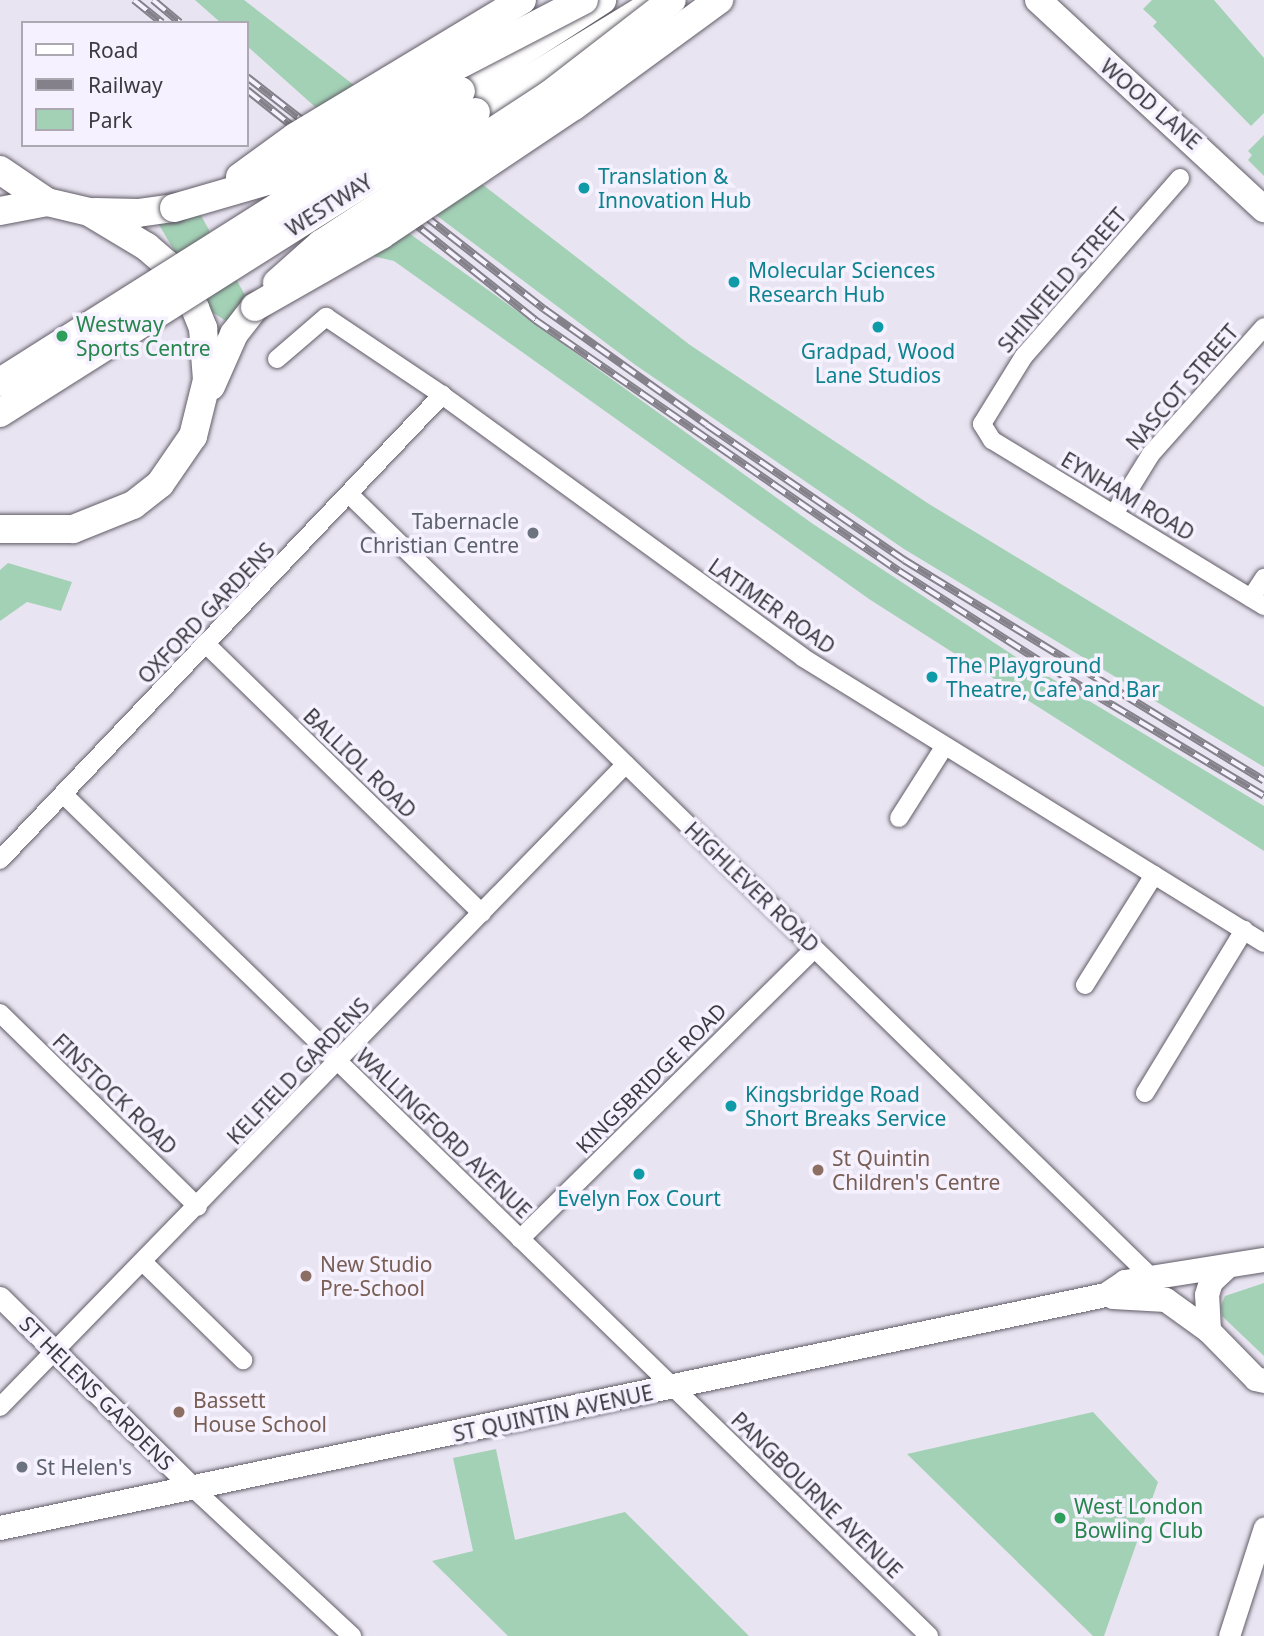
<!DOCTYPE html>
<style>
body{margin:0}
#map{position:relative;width:1264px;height:1636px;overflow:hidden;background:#e9e4f1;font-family:"Noto Sans",sans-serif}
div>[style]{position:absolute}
.green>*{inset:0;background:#a3d1b5}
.roads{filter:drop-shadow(0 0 2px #615c67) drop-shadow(0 0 2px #615c67)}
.minor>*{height:18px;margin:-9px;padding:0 9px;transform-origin:9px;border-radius:9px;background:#fff}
.tertiary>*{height:21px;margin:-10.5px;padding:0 10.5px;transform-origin:10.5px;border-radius:10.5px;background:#fff}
.secondary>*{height:24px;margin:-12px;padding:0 12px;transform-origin:12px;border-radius:12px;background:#fff}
.primary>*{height:26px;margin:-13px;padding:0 13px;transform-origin:13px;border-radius:13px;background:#fff}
.trunk>*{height:28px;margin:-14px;padding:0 14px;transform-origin:14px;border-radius:14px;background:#fff}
.rail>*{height:8px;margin-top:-4px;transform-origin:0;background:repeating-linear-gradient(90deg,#f6f1fe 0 16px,#84818a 0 32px);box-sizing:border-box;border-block:2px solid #84818a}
.bridges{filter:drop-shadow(0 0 2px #615c67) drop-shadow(0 0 2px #615c67)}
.trunk-bridge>*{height:28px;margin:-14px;padding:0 14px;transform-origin:14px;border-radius:14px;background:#fff}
.dots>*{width:19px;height:19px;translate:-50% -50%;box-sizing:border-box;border:4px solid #f6f1fe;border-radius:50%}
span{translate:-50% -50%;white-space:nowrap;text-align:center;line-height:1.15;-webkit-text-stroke:7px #f6f1fe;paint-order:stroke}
.street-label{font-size:21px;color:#3c3a40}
.culture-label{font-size:21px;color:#0d838f}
.left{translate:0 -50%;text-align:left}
.leisure-label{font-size:21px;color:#27864d}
.worship-label{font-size:21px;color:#5b616d}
.right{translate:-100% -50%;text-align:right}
.education-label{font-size:21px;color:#785e54}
.legend{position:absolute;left:21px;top:21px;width:228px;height:126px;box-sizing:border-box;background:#f6f1fe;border:2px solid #aca8b2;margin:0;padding:9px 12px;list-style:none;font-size:21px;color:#3c3a40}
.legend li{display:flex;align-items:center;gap:14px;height:35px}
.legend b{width:35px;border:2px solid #aca8b2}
</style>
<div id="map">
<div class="green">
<i style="clip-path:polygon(195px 0,244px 0,690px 345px,929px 504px,1264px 707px,1264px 767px,904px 549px,634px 364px,436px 215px,247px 46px,247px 23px,221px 23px)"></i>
<i style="clip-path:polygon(1152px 0,1214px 0,1264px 58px,1264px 113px,1251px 126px,1153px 26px,1157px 22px,1143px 9px)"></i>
<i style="clip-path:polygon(1264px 135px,1264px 176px,1248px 160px,1252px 155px,1248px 151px)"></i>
<i style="clip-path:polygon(198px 210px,246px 297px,236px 318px,226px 321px,209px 310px,158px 223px)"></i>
<i style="clip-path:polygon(406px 231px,813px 524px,1016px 657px,1264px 806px,1264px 851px,869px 599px,394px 261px,368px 255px)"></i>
<i style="clip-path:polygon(8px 563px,72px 582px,61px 611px,27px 602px,0 621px,0 570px)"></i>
<i style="clip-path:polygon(1264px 1283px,1264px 1356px,1222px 1316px,1221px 1306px,1225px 1296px)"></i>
<i style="clip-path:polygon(1093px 1412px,1158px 1482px,1104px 1636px,1093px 1636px,907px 1454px)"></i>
<i style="clip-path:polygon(496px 1449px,515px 1540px,625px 1512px,749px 1636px,508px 1636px,432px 1561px,473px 1551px,453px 1458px)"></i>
</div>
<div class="roads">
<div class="minor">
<i style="left:1180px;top:178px;width:237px;rotate:131.2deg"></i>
<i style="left:1024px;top:356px;width:80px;rotate:121.7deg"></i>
<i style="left:982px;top:424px;width:19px;rotate:58deg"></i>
<i style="left:992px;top:440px;width:319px;rotate:31.4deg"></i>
<i style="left:277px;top:359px;width:65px;rotate:-40.6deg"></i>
<i style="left:326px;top:317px;width:140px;rotate:33.9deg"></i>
<i style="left:442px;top:395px;width:445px;rotate:36deg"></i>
<i style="left:802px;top:657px;width:543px;rotate:31.76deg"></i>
<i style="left:351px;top:496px;width:1121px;rotate:44.31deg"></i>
<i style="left:1114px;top:514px;width:70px;rotate:-58.3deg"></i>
<i style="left:1151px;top:454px;width:170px;rotate:-48.3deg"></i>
<i style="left:1251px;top:598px;width:24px;rotate:-57deg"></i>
<i style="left:207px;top:645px;width:384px;rotate:44.3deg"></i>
<i style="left:63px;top:794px;width:1208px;rotate:44.19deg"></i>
<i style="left:899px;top:818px;width:84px;rotate:-57.6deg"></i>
<i style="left:0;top:860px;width:642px;rotate:-46.45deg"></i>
<i style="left:1085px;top:985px;width:130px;rotate:-57.9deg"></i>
<i style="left:0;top:1013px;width:277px;rotate:44.4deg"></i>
<i style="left:1145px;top:1093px;width:191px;rotate:-58.7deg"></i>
<i style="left:520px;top:1239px;width:413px;rotate:-44.6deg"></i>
<i style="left:144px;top:1263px;width:139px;rotate:44.4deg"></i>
<i style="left:0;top:1407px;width:897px;rotate:-45.77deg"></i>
<i style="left:194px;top:1489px;width:216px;rotate:42.9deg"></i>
</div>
<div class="tertiary">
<i style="left:0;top:1297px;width:273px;rotate:44.7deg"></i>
<i style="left:1229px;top:1636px;width:114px;rotate:-72.2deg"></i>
</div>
<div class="secondary">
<i style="left:1113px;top:1297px;width:53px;rotate:3.2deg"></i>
<i style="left:1166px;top:1300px;width:53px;rotate:35.8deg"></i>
<i style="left:1209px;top:1331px;width:67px;rotate:45.6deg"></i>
<i style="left:1256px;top:1379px;width:8px;rotate:14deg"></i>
<i style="left:1209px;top:1331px;width:36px;rotate:-93deg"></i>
<i style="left:1207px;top:1295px;width:14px;rotate:-73deg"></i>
<i style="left:1211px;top:1282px;width:19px;rotate:-43deg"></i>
<i style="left:0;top:1528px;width:1130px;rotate:-11.9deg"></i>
<i style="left:1106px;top:1295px;width:23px;rotate:-34deg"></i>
<i style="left:1125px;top:1282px;width:141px;rotate:-9deg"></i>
</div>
<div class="primary">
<i style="left:1038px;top:0;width:308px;rotate:42.8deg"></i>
</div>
<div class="trunk">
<i style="left:461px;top:91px;width:168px;rotate:-32.8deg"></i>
<i style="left:476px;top:112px;width:192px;rotate:-31.4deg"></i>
<i style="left:0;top:170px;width:57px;rotate:34.2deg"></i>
<i style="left:0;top:211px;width:48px;rotate:-10.8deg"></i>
<i style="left:47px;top:202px;width:43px;rotate:13.4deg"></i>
<i style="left:89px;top:212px;width:68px;rotate:31.1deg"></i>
<i style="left:147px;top:247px;width:28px;rotate:41deg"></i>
<i style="left:168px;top:265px;width:51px;rotate:57.9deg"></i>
<i style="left:195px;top:308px;width:22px;rotate:68deg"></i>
<i style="left:203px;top:328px;width:52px;rotate:85.6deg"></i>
<i style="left:207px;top:380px;width:58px;rotate:104deg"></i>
<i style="left:193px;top:436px;width:58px;rotate:124.5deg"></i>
<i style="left:160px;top:484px;width:34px;rotate:142deg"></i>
<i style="left:133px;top:505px;width:65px;rotate:158.2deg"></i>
<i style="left:73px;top:529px;width:73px;rotate:180deg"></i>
<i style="left:95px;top:212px;width:43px;rotate:1.3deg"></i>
<i style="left:138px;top:213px;width:36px;rotate:-8deg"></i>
<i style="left:211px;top:386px;width:57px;rotate:-66.1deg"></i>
<i style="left:234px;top:334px;width:34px;rotate:-52deg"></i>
</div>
</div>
<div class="rail">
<i style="left:134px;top:0;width:36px;rotate:39deg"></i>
<i style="left:153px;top:0;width:35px;rotate:40deg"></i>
<i style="left:247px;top:77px;width:377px;rotate:38deg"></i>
<i style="left:544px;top:309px;width:200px;rotate:35.4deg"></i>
<i style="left:707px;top:425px;width:239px;rotate:34.4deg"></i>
<i style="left:904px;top:560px;width:422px;rotate:31.5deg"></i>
<i style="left:247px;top:90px;width:369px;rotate:38.6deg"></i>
<i style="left:535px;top:320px;width:442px;rotate:34.6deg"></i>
<i style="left:899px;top:571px;width:188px;rotate:32.6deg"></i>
<i style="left:1057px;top:672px;width:241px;rotate:30.9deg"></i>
</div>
<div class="bridges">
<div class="trunk-bridge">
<i style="left:240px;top:177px;width:68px;rotate:-36deg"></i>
<i style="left:295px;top:137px;width:265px;rotate:-31.1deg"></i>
<i style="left:174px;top:208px;width:97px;rotate:-16.2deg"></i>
<i style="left:267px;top:181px;width:213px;rotate:-31.4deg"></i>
<i style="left:449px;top:70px;width:152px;rotate:-27.4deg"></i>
<i style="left:277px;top:283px;width:59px;rotate:-41.6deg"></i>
<i style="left:321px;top:244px;width:272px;rotate:-33.2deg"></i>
<i style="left:549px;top:95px;width:155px;rotate:-37.7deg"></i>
<i style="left:255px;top:307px;width:145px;rotate:-29.7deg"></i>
<i style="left:381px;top:235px;width:232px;rotate:-33.8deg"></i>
<i style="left:574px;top:106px;width:180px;rotate:-36.2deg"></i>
<i style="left:0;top:382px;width:545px;rotate:-32.26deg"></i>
<i style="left:0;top:413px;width:563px;rotate:-32.31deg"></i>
</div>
</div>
<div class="dots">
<i style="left:584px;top:188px;background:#0f9aa8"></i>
<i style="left:734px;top:282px;background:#0f9aa8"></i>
<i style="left:878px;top:327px;background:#0f9aa8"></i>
<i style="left:62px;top:336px;background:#2e9e5b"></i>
<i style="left:533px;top:533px;background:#6b7280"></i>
<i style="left:932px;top:677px;background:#0f9aa8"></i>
<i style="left:731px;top:1106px;background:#0f9aa8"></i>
<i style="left:818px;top:1170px;background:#8d6e63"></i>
<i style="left:639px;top:1174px;background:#0f9aa8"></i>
<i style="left:306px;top:1276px;background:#8d6e63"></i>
<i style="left:179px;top:1412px;background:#8d6e63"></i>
<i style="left:22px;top:1467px;background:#6b7280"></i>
<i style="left:1060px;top:1518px;background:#2e9e5b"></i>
</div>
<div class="street-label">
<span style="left:1151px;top:104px;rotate:41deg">WOOD LANE</span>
<span style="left:329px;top:205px;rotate:-32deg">WESTWAY</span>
<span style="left:1062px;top:280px;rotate:-49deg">SHINFIELD STREET</span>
<span style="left:1182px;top:387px;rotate:-49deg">NASCOT STREET</span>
<span style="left:1128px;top:496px;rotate:31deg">EYNHAM ROAD</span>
<span style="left:772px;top:606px;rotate:35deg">LATIMER ROAD</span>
<span style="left:206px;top:613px;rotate:-46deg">OXFORD GARDENS</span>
<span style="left:360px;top:763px;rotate:44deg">BALLIOL ROAD</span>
<span style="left:752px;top:887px;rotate:44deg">HIGHLEVER ROAD</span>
<span style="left:298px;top:1071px;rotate:-46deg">KELFIELD GARDENS</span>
<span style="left:651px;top:1078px;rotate:-45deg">KINGSBRIDGE ROAD</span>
<span style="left:115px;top:1094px;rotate:44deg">FINSTOCK ROAD</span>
<span style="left:444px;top:1133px;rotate:44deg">WALLINGFORD AVENUE</span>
<span style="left:97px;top:1393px;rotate:45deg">ST HELENS GARDENS</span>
<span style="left:553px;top:1413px;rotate:-12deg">ST QUINTIN AVENUE</span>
<span style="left:817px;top:1495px;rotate:44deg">PANGBOURNE AVENUE</span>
</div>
<div class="culture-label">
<span class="left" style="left:598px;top:188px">Translation &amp;<br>Innovation Hub</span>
<span class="left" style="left:748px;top:282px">Molecular Sciences<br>Research Hub</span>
<span style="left:878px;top:363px">Gradpad, Wood<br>Lane Studios</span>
<span class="left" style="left:946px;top:677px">The Playground<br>Theatre, Cafe and Bar</span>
<span class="left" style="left:745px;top:1106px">Kingsbridge Road<br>Short Breaks Service</span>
<span style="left:639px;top:1198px">Evelyn Fox Court</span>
</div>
<div class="leisure-label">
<span class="left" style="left:76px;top:336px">Westway<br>Sports Centre</span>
<span class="left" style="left:1074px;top:1518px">West London<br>Bowling Club</span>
</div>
<div class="worship-label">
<span class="right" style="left:519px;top:533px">Tabernacle<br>Christian Centre</span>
<span class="left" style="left:36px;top:1467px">St Helen's</span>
</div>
<div class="education-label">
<span class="left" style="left:832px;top:1170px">St Quintin<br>Children's Centre</span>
<span class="left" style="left:320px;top:1276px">New Studio<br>Pre-School</span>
<span class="left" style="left:193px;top:1412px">Bassett<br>House School</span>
</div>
<ul class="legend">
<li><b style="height:9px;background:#fff"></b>Road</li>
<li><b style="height:9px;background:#84818a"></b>Railway</li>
<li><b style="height:19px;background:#a3d1b5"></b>Park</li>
</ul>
</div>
